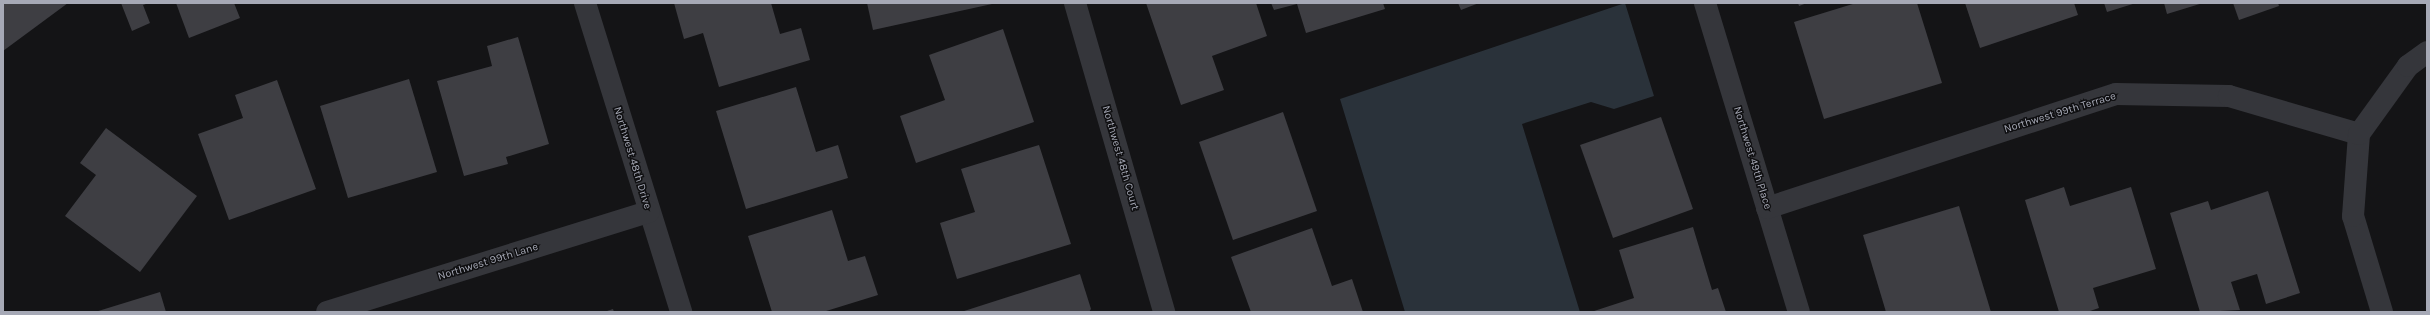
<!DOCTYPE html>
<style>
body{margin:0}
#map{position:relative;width:2430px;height:315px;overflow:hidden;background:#141416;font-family:Karla,sans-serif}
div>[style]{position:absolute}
.water>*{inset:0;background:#2a323a}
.building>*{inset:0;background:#3e3e43}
.minor>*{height:22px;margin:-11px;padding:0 11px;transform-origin:11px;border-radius:11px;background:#35363b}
span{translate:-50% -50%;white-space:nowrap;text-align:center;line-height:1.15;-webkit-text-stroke:3px #0f0f11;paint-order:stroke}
.street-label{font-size:11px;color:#a6a9b6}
.frame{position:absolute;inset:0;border:4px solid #a6a9b6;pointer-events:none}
</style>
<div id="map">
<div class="water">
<i style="clip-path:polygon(1625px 3px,1654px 96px,1614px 109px,1591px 102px,1522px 124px,1580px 312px,1405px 312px,1340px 99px)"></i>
</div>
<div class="building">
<i style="clip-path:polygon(3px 3px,68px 3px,3px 51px)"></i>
<i style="clip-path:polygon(121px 3px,149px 3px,143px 5px,150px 23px,132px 31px)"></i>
<i style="clip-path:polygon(176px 3px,234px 3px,240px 18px,189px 38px)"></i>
<i style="clip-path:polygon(674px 3px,771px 3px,780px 34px,801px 28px,810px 60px,719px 87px,703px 33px,684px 39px)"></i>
<i style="clip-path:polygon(867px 3px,992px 3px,992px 4px,873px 30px)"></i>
<i style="clip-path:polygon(1146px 3px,1256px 3px,1267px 36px,1212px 56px,1224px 90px,1181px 105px)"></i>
<i style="clip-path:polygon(1271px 3px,1383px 3px,1385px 9px,1306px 33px,1297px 4px,1274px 10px)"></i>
<i style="clip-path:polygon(1458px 3px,1479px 3px,1461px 10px)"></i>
<i style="clip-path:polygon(1798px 3px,1807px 3px,1799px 6px)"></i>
<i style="clip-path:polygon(1856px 3px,1917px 3px,1942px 83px,1824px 119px,1794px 22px)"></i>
<i style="clip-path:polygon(1965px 3px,2074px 3px,2078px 15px,1980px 48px)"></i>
<i style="clip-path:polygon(2104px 3px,2136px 3px,2107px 12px)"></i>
<i style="clip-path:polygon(2164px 3px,2203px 3px,2167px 14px)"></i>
<i style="clip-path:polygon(2233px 3px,2278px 3px,2279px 6px,2239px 20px)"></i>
<i style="clip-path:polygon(1003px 29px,1034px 122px,916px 163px,900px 116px,945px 100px,929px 55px)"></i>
<i style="clip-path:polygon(518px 37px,549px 144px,506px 157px,508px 164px,464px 176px,437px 81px,492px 66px,487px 46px)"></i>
<i style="clip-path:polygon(409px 79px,437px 172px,348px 198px,320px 106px)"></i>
<i style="clip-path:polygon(277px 80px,316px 189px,229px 220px,198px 134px,243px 118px,235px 95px)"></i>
<i style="clip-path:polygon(796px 87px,816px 152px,838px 145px,848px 178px,746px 209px,716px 111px)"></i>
<i style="clip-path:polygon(1283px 112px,1317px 211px,1233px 240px,1199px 142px)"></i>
<i style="clip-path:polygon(1661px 117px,1693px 209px,1613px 238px,1580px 145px)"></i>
<i style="clip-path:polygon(106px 128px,197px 196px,140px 272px,65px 216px,96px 175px,80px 163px)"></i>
<i style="clip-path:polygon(1039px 145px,1071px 244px,957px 279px,940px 223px,975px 212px,961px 169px)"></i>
<i style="clip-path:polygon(2064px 187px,2070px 206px,2131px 187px,2156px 269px,2093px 288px,2099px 308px,2087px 312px,2059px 312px,2025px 200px)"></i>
<i style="clip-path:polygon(2268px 191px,2300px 293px,2266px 304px,2257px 274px,2231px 282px,2240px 310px,2200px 312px,2170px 213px,2208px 201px,2211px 210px)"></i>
<i style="clip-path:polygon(1959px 206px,1991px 312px,1886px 312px,1863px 235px)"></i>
<i style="clip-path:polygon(832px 210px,848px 261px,865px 256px,878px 295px,823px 312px,772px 312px,748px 236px)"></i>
<i style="clip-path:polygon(1693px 227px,1712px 290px,1718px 288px,1726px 312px,1591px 312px,1634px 298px,1619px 250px)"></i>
<i style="clip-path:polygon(1312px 228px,1332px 286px,1352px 279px,1363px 312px,1251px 312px,1231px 257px)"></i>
<i style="clip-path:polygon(1080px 274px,1091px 309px,1089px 312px,961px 312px)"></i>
<i style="clip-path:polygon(160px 292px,166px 312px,95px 312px)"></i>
<i style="clip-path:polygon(613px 309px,614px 312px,604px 312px)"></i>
</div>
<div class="minor">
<i style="left:585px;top:3px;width:324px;rotate:72.7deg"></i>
<i style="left:1075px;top:3px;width:322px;rotate:73.9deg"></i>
<i style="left:1705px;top:3px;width:323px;rotate:73.1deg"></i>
<i style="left:1767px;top:208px;width:367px;rotate:-18.1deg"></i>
<i style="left:2116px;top:94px;width:113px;rotate:1deg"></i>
<i style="left:2229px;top:96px;width:135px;rotate:16.3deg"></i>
<i style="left:327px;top:312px;width:337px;rotate:-17.3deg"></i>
<i style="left:2382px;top:312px;width:100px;rotate:-106.8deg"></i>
<i style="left:2353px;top:216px;width:82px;rotate:-85.8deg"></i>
<i style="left:2359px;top:134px;width:84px;rotate:-54.2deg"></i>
<i style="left:2408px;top:66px;width:24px;rotate:-36deg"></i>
</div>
<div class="street-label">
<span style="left:2060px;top:113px;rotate:-17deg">Northwest 99th Terrace</span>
<span style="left:632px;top:158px;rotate:73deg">Northwest 48th Drive</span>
<span style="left:1120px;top:158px;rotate:74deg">Northwest 48th Court</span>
<span style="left:1752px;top:158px;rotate:73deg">Northwest 49th Place</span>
<span style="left:488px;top:262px;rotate:-17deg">Northwest 99th Lane</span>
</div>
<div class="frame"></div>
</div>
